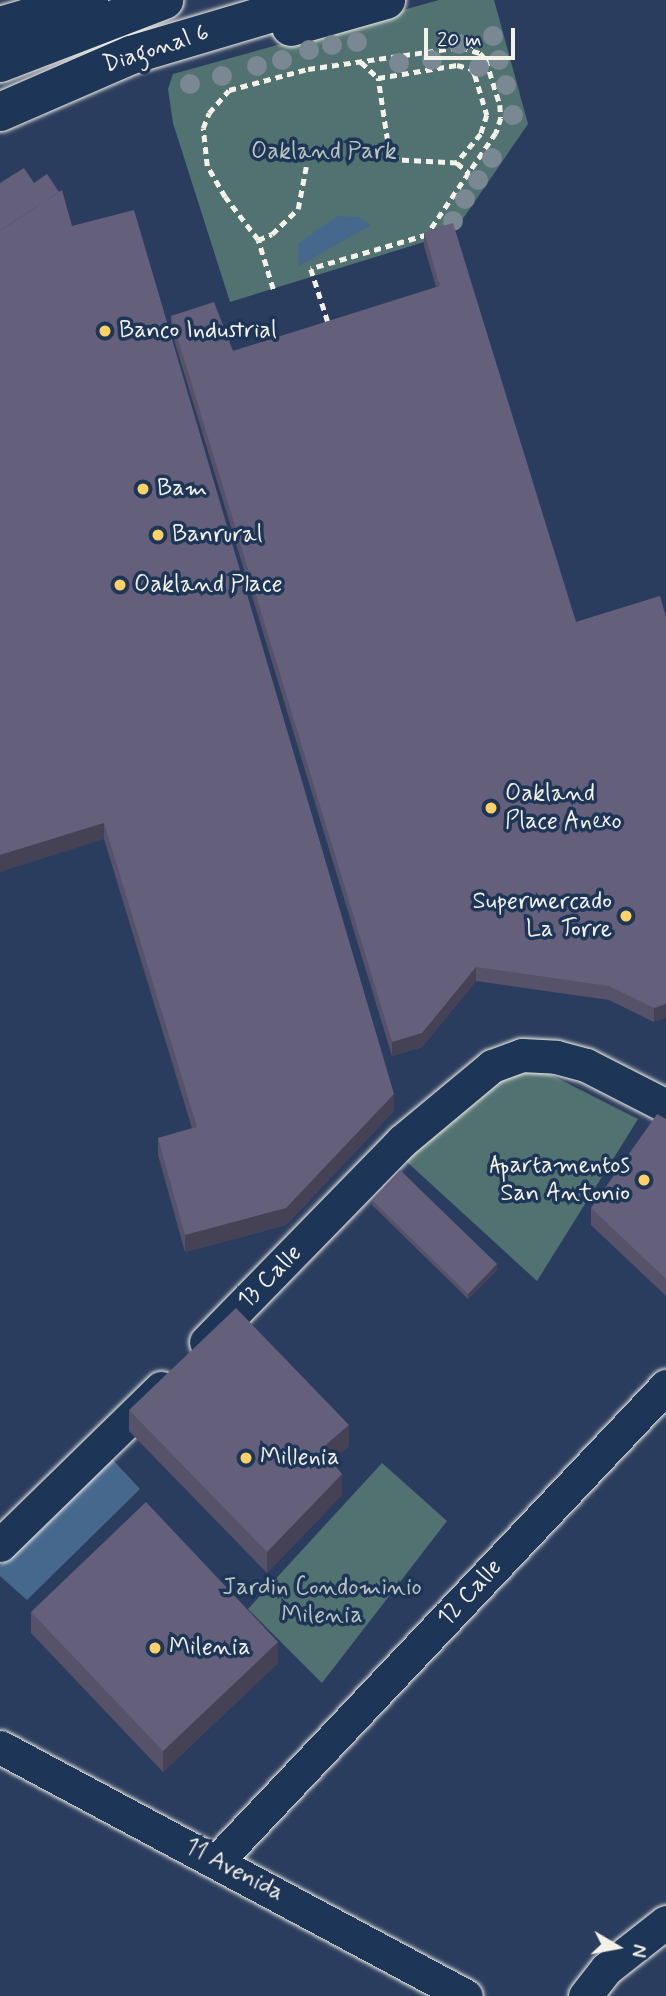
<!DOCTYPE html>
<style>
body{margin:0}
#map{position:relative;width:666px;height:1996px;overflow:hidden;background:#2b3d5e;font-family:Mynerve,sans-serif}
div>[style]{position:absolute}
.green>*{inset:0;background:#527271}
.water>*{inset:0;background:#46688d}
.path>*{height:4.5px;margin-top:-2.25px;transform-origin:0;background:repeating-linear-gradient(90deg,#f4f1e8 0 7px,transparent 0 12px)}
.roads{filter:drop-shadow(0 0 2px #f4f1e8) drop-shadow(0 0 2px #f4f1e8)}
.minor>*{height:33px;margin:-16.5px;padding:0 16.5px;transform-origin:16.5px;border-radius:16.5px;background:#1d3557}
.major>*{height:38px;margin:-19px;padding:0 19px;transform-origin:19px;border-radius:19px;background:#1d3557}
.trees>*{width:20px;height:20px;margin:-10px;border-radius:50%;background:#7a8893}
.wall>*{inset:0;background:#56526a}
.shaded-wall>*{inset:0;background:#464256}
.building>*{inset:0;background:#645f7b}
.dots>*{width:19px;height:19px;translate:-50% -50%;box-sizing:border-box;border:4px solid #1d3557;border-radius:50%}
span{translate:-50% -50%;white-space:nowrap;text-align:center;line-height:1.15;-webkit-text-stroke:7px #1d3557;paint-order:stroke}
.street-label{font-size:24px;color:#f4f1e8}
.park-label{font-size:24px;color:#bbc5be}
.poi-label{font-size:24px;color:#f4f1e8}
.left{translate:0 -50%;text-align:left}
.right{translate:-100% -50%;text-align:right}
.north{position:absolute;left:582px;top:1912px;width:70px;height:70px;-webkit-text-stroke:5px #1d3557;paint-order:stroke;rotate:100deg;font-size:19px;font-weight:700;line-height:28px;text-align:center;color:#f4f1e8}
.north::after{content:'';display:block;margin:auto;width:24px;height:32px;background:#f4f1e8;clip-path:polygon(50% 0,100% 100%,50% 72%,0 100%)}
.scale{position:absolute;left:424px;top:28px;width:91px;height:32px;box-sizing:border-box;border:4px solid #f4f1e8;border-top:0;padding-left:9px;font-size:21px;line-height:24px;white-space:nowrap;color:#f4f1e8;-webkit-text-stroke:5px #1d3557;paint-order:stroke}
</style>
<div id="map">
<div class="green">
<i style="clip-path:polygon(439px 0,494px 0,528px 124px,453px 233px,230px 302px,173px 123px,168px 89px,173px 74px)"></i>
<i style="clip-path:polygon(493px 1072px,547px 1073px,638px 1119px,537px 1281px,395px 1151px)"></i>
<i style="clip-path:polygon(382px 1463px,447px 1521px,322px 1683px,248px 1609px)"></i>
</div>
<div class="water">
<i style="clip-path:polygon(337px 216px,358px 217px,371px 225px,299px 266px,298px 244px)"></i>
<i style="clip-path:polygon(112px 1459px,140px 1489px,27px 1600px,0 1576px,0 1566px)"></i>
</div>
<div class="path">
<i style="left:471px;top:48px;width:12px;rotate:-66deg"></i>
<i style="left:361px;top:62px;width:23px;rotate:43deg"></i>
<i style="left:457px;top:65px;width:16px;rotate:15deg"></i>
<i style="left:472px;top:69px;width:7px;rotate:63deg"></i>
<i style="left:475px;top:75px;width:42px;rotate:73.3deg"></i>
<i style="left:487px;top:115px;width:20px;rotate:108deg"></i>
<i style="left:481px;top:134px;width:38px;rotate:130deg"></i>
<i style="left:457px;top:163px;width:58px;rotate:-177deg"></i>
<i style="left:399px;top:160px;width:7px;rotate:-146deg"></i>
<i style="left:393px;top:156px;width:6px;rotate:-135deg"></i>
<i style="left:389px;top:152px;width:75px;rotate:-98.5deg"></i>
<i style="left:378px;top:78px;width:80px;rotate:-9.3deg"></i>
<i style="left:457px;top:163px;width:16px;rotate:40deg"></i>
<i style="left:258px;top:240px;width:15px;rotate:-23deg"></i>
<i style="left:272px;top:234px;width:36px;rotate:-44deg"></i>
<i style="left:298px;top:209px;width:43px;rotate:-79.2deg"></i>
<i style="left:273px;top:289px;width:51px;rotate:-107deg"></i>
<i style="left:258px;top:240px;width:54px;rotate:-127.5deg"></i>
<i style="left:225px;top:197px;width:36px;rotate:-120deg"></i>
<i style="left:207px;top:166px;width:38px;rotate:-96deg"></i>
<i style="left:203px;top:128px;width:16px;rotate:-68deg"></i>
<i style="left:209px;top:113px;width:30px;rotate:-49deg"></i>
<i style="left:229px;top:90px;width:82px;rotate:-14.9deg"></i>
<i style="left:308px;top:69px;width:155px;rotate:-8.2deg"></i>
<i style="left:461px;top:47px;width:20px;rotate:18deg"></i>
<i style="left:480px;top:53px;width:9px;rotate:49deg"></i>
<i style="left:486px;top:60px;width:47px;rotate:72.7deg"></i>
<i style="left:500px;top:105px;width:13px;rotate:86deg"></i>
<i style="left:501px;top:118px;width:16px;rotate:108deg"></i>
<i style="left:496px;top:133px;width:123px;rotate:124.1deg"></i>
<i style="left:427px;top:235px;width:121px;rotate:163.7deg"></i>
<i style="left:311px;top:269px;width:59px;rotate:72.2deg"></i>
</div>
<div class="roads">
<div class="minor">
<i style="left:206px;top:1342px;width:281px;rotate:-45.7deg"></i>
<i style="left:402px;top:1141px;width:117px;rotate:-39.8deg"></i>
<i style="left:492px;top:1066px;width:32px;rotate:-20deg"></i>
<i style="left:522px;top:1055px;width:34px;rotate:3deg"></i>
<i style="left:556px;top:1057px;width:31px;rotate:15deg"></i>
<i style="left:586px;top:1065px;width:90px;rotate:27.1deg"></i>
<i style="left:0;top:1545px;width:225px;rotate:-44.3deg"></i>
<i style="left:0;top:1747px;width:528px;rotate:28.12deg"></i>
<i style="left:217px;top:1861px;width:654px;rotate:-46.61deg"></i>
<i style="left:585px;top:1996px;width:34px;rotate:-52deg"></i>
<i style="left:606px;top:1969px;width:76px;rotate:-38.1deg"></i>
</div>
<div class="major">
<i style="left:0;top:26px;width:93px;rotate:-16.3deg"></i>
<i style="left:291px;top:27px;width:99px;rotate:-15.9deg"></i>
<i style="left:0;top:63px;width:176px;rotate:-21deg"></i>
<i style="left:0;top:112px;width:143px;rotate:-23.5deg"></i>
<i style="left:131px;top:55px;width:194px;rotate:-16.5deg"></i>
</div>
</div>
<div class="trees">
<i style="left:493px;top:36px"></i>
<i style="left:357px;top:42px"></i>
<i style="left:459px;top:44px"></i>
<i style="left:332px;top:45px"></i>
<i style="left:309px;top:50px"></i>
<i style="left:282px;top:60px"></i>
<i style="left:432px;top:60px"></i>
<i style="left:499px;top:60px"></i>
<i style="left:399px;top:63px"></i>
<i style="left:257px;top:66px"></i>
<i style="left:479px;top:67px"></i>
<i style="left:222px;top:76px"></i>
<i style="left:190px;top:84px"></i>
<i style="left:506px;top:85px"></i>
<i style="left:513px;top:115px"></i>
<i style="left:492px;top:158px"></i>
<i style="left:478px;top:180px"></i>
<i style="left:465px;top:199px"></i>
<i style="left:453px;top:221px"></i>
</div>
<div class="wall">
<i style="clip-path:polygon(34px 183px,72px 226px,394px 1111px,286px 1225px,185px 1252px,158px 1155px,158px 1138px,192px 1128px,104px 839px)"></i>
<i style="clip-path:polygon(424px 232px,576px 622px,660px 596px,654px 1022px,609px 1000px,476px 981px,422px 1047px,392px 1056px,171px 330px,171px 316px,233px 351px,436px 287px,424px 246px)"></i>
<i style="clip-path:polygon(666px 1119px,666px 1296px,591px 1225px,591px 1208px)"></i>
<i style="clip-path:polygon(372px 1200px,497px 1270px,468px 1299px,372px 1205px)"></i>
<i style="clip-path:polygon(129px 1410px,349px 1446px,331px 1461px,342px 1495px,267px 1573px,129px 1431px)"></i>
<i style="clip-path:polygon(31px 1612px,278px 1663px,163px 1772px,31px 1633px)"></i>
</div>
<div class="shaded-wall">
<i style="clip-path:polygon(104px 823px,104px 839px,0 872px,0 855px)"></i>
<i style="clip-path:polygon(476px 967px,476px 981px,422px 1047px,392px 1056px,392px 1042px)"></i>
<i style="clip-path:polygon(666px 1004px,666px 1018px,654px 1022px,654px 1008px)"></i>
<i style="clip-path:polygon(394px 1094px,394px 1111px,286px 1225px,185px 1252px,185px 1235px)"></i>
<i style="clip-path:polygon(497px 1264px,497px 1270px,468px 1299px,468px 1294px)"></i>
<i style="clip-path:polygon(349px 1425px,349px 1446px,321px 1470px,321px 1449px)"></i>
<i style="clip-path:polygon(342px 1474px,342px 1495px,267px 1573px,267px 1552px)"></i>
<i style="clip-path:polygon(278px 1642px,278px 1663px,163px 1772px,163px 1751px)"></i>
</div>
<div class="building">
<i style="clip-path:polygon(24px 168px,34px 183px,47px 174px,59px 192px,0 231px,0 183px)"></i>
<i style="clip-path:polygon(62px 190px,72px 226px,134px 210px,394px 1094px,286px 1208px,185px 1235px,158px 1138px,197px 1127px,104px 823px,0 855px,0 231px)"></i>
<i style="clip-path:polygon(453px 223px,576px 622px,660px 596px,666px 617px,666px 1004px,654px 1008px,609px 986px,476px 967px,422px 1033px,392px 1042px,171px 316px,214px 302px,233px 351px,440px 286px,424px 232px)"></i>
<i style="clip-path:polygon(657px 1114px,666px 1119px,666px 1279px,591px 1208px)"></i>
<i style="clip-path:polygon(400px 1170px,497px 1264px,468px 1294px,372px 1200px)"></i>
<i style="clip-path:polygon(236px 1308px,349px 1425px,321px 1449px,342px 1474px,267px 1552px,129px 1410px)"></i>
<i style="clip-path:polygon(146px 1502px,278px 1642px,163px 1751px,31px 1612px)"></i>
</div>
<div class="dots">
<i style="left:105px;top:331px;background:#ffd166"></i>
<i style="left:143px;top:489px;background:#ffd166"></i>
<i style="left:158px;top:535px;background:#ffd166"></i>
<i style="left:120px;top:585px;background:#ffd166"></i>
<i style="left:491px;top:808px;background:#ffd166"></i>
<i style="left:626px;top:916px;background:#ffd166"></i>
<i style="left:644px;top:1180px;background:#ffd166"></i>
<i style="left:246px;top:1458px;background:#ffd166"></i>
<i style="left:155px;top:1648px;background:#ffd166"></i>
</div>
<div class="street-label">
<span style="left:156px;top:49px;rotate:-18deg">Diagonal 6</span>
<span style="left:270px;top:1277px;rotate:-45deg">13 Calle</span>
<span style="left:470px;top:1593px;rotate:-47deg">12 Calle</span>
<span style="left:234px;top:1870px;rotate:28deg">11 Avenida</span>
</div>
<div class="park-label">
<span style="left:324px;top:152px">Oakland Park</span>
<span style="left:322px;top:1602px">Jardin Condominio<br>Milenia</span>
</div>
<div class="poi-label">
<span class="left" style="left:119px;top:331px">Banco Industrial</span>
<span class="left" style="left:157px;top:489px">Bam</span>
<span class="left" style="left:172px;top:535px">Banrural</span>
<span class="left" style="left:134px;top:585px">Oakland Place</span>
<span class="left" style="left:505px;top:808px">Oakland<br>Place Anexo</span>
<span class="right" style="left:612px;top:916px">Supermercado<br>La Torre</span>
<span class="right" style="left:630px;top:1180px">Apartamentos<br>San Antonio</span>
<span class="left" style="left:260px;top:1458px">Millenia</span>
<span class="left" style="left:169px;top:1648px">Milenia</span>
</div>
<div class="north">N</div>
<div class="scale">20 m</div>
</div>
